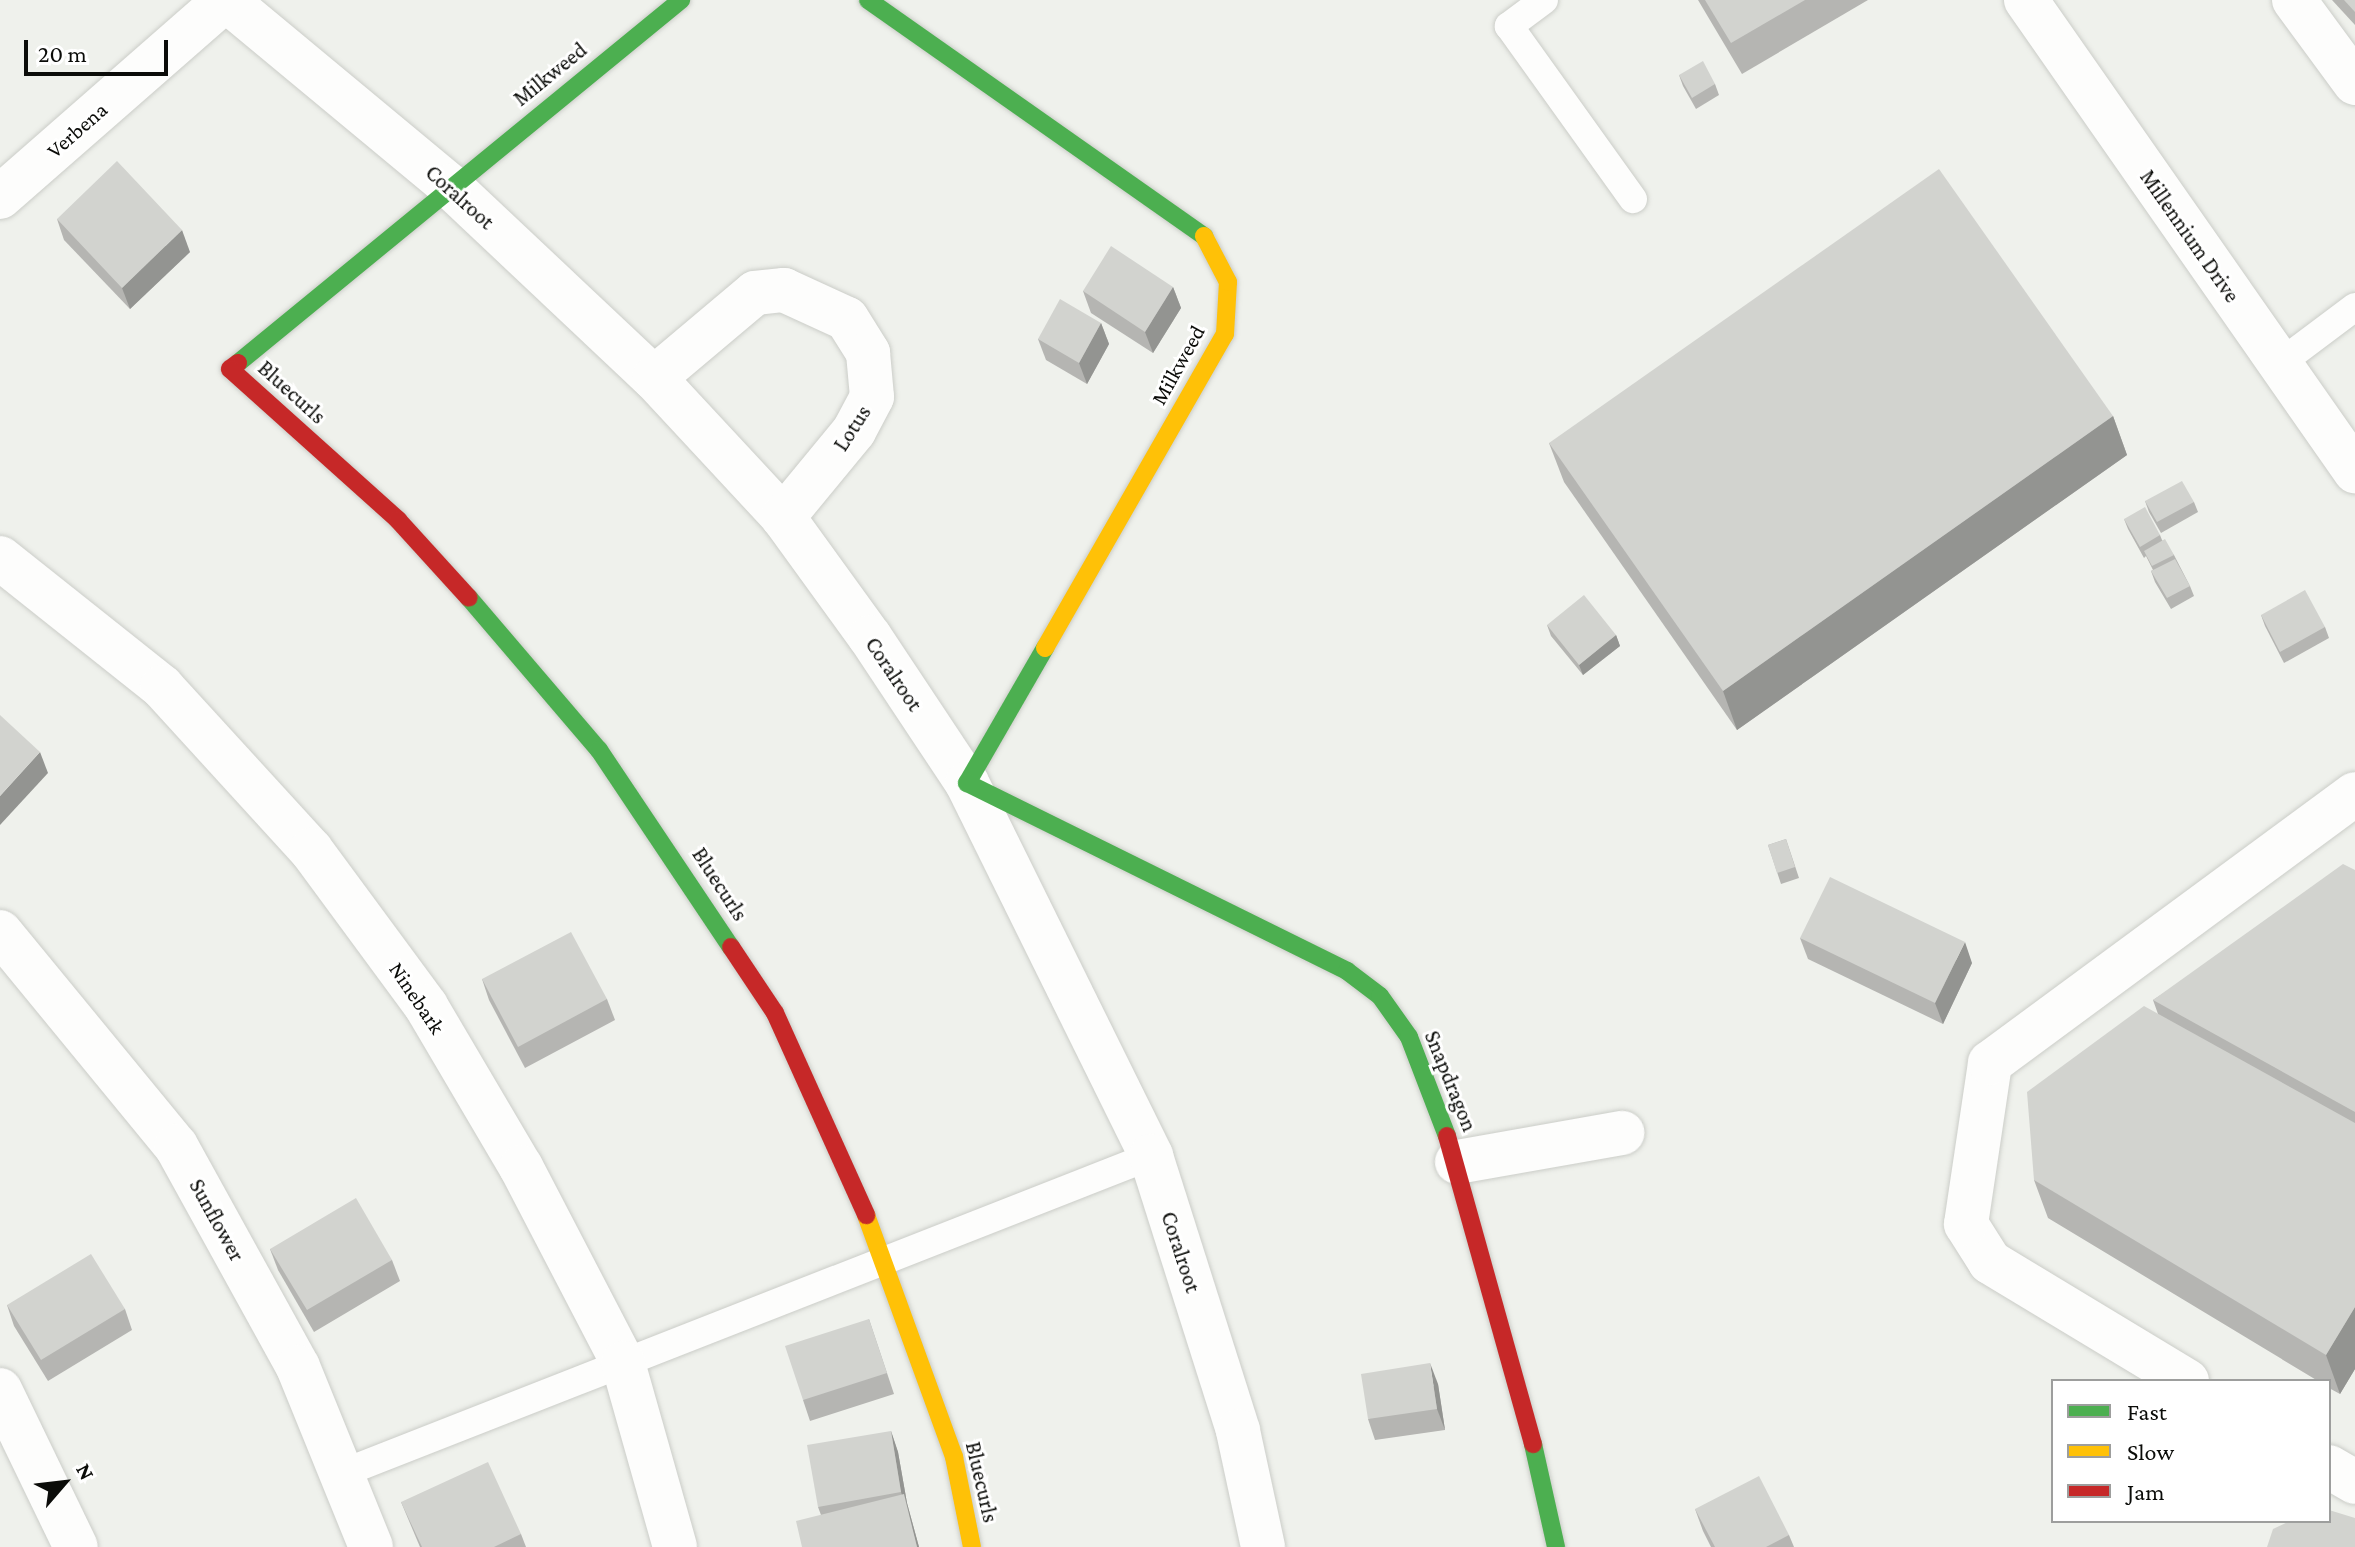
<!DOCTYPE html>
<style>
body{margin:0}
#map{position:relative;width:2355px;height:1547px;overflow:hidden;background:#eff1ec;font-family:"Crimson Pro",serif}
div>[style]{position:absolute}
.roads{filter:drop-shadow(0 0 2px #cbcdc8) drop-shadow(0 0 2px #cbcdc8)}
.lane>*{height:28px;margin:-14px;padding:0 14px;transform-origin:14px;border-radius:14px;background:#fdfdfc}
.street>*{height:44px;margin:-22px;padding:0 22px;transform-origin:22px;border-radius:22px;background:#fdfdfc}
.fast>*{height:18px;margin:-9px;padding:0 9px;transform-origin:9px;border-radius:9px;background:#4caf50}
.slow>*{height:18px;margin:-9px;padding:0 9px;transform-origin:9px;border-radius:9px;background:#ffc107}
.jam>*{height:18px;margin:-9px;padding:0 9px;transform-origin:9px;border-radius:9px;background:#c62828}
.wall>*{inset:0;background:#b5b5b2}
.shaded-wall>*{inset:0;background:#939491}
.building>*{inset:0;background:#d2d3cf}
span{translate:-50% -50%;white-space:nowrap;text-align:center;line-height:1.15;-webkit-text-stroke:6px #fff;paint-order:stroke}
.street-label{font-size:22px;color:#0b0c09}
.legend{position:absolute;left:2051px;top:1379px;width:280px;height:144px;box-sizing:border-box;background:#fff;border:2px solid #9d9e9d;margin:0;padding:10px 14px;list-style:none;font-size:24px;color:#0b0c09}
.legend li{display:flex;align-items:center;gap:16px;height:40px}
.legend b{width:40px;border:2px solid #9d9e9d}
.north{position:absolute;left:24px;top:1443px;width:80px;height:80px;-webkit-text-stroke:6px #fff;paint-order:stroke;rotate:62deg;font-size:22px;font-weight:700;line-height:32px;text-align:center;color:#0b0c09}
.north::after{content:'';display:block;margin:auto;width:28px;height:36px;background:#0b0c09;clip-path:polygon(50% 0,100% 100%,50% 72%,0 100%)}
.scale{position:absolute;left:24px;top:40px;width:144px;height:36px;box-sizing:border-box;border:4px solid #0b0c09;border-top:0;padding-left:10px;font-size:24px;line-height:28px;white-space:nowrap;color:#0b0c09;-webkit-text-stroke:6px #fff;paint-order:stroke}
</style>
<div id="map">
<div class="roads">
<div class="lane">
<i style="left:1544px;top:0;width:44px;rotate:143.4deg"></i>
<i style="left:1509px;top:26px;width:213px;rotate:54.4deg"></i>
<i style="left:2279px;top:364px;width:95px;rotate:-36.9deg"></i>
<i style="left:343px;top:1473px;width:868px;rotate:-21.42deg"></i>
</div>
<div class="street">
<i style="left:226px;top:0;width:291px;rotate:39.7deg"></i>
<i style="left:450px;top:186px;width:280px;rotate:43.3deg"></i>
<i style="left:654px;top:378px;width:190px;rotate:47.1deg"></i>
<i style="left:783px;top:517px;width:148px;rotate:54.1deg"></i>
<i style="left:870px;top:637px;width:175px;rotate:56.4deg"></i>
<i style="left:967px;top:783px;width:416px;rotate:63.7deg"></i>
<i style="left:1151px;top:1156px;width:288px;rotate:72.4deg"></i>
<i style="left:1238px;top:1431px;width:119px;rotate:77.8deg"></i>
<i style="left:2026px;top:0;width:575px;rotate:55.07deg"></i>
<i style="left:2294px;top:0;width:103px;rotate:53.7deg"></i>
<i style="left:0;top:197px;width:299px;rotate:-41.2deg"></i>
<i style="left:654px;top:378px;width:132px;rotate:-40.1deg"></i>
<i style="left:755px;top:293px;width:29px;rotate:-6deg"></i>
<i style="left:784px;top:290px;width:69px;rotate:24.7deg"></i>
<i style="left:847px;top:319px;width:40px;rotate:58deg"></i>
<i style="left:868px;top:353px;width:44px;rotate:84.8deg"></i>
<i style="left:872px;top:397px;width:38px;rotate:118deg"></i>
<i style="left:854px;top:431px;width:112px;rotate:129.5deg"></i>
<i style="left:0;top:558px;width:207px;rotate:38.5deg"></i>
<i style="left:162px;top:687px;width:221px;rotate:47.6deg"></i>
<i style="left:311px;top:850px;width:194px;rotate:53.6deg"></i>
<i style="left:426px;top:1006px;width:187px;rotate:59.5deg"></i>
<i style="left:521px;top:1167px;width:221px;rotate:62.5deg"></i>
<i style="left:623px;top:1363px;width:191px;rotate:74.2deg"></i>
<i style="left:0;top:932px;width:277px;rotate:50.6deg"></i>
<i style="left:176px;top:1146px;width:252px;rotate:61.1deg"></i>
<i style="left:298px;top:1367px;width:194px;rotate:67.9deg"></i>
<i style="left:1457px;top:1162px;width:168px;rotate:-10deg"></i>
<i style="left:2187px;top:1381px;width:230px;rotate:-148.9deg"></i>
<i style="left:1990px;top:1262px;width:45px;rotate:-122.3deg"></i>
<i style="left:1966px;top:1224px;width:163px;rotate:-81.5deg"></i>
<i style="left:1990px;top:1063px;width:453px;rotate:-36.4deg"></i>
<i style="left:0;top:1390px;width:174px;rotate:64.2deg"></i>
<i style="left:2329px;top:1467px;width:30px;rotate:30deg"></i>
</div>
<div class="fast">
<i style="left:868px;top:0;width:411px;rotate:35.1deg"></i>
<i style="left:238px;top:363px;width:573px;rotate:-39.33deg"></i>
<i style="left:469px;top:598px;width:200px;rotate:49.5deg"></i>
<i style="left:599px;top:750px;width:237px;rotate:56.2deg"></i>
<i style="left:1045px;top:648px;width:156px;rotate:120deg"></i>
<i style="left:967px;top:783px;width:424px;rotate:26.3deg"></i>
<i style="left:1347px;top:971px;width:41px;rotate:37.1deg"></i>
<i style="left:1380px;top:996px;width:50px;rotate:54.7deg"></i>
<i style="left:1409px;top:1037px;width:106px;rotate:69deg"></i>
<i style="left:1533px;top:1444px;width:106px;rotate:77.4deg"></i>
</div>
<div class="slow">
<i style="left:1045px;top:648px;width:362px;rotate:-60.2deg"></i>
<i style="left:1225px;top:334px;width:52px;rotate:-86.7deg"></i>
<i style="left:1228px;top:282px;width:52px;rotate:-117.6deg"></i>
<i style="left:866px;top:1215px;width:258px;rotate:70deg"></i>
<i style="left:954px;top:1457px;width:92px;rotate:78.7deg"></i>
</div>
<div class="jam">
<i style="left:238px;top:363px;width:10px;rotate:143deg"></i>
<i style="left:230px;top:369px;width:226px;rotate:41.9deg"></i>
<i style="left:398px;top:520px;width:105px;rotate:47.7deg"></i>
<i style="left:731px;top:947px;width:79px;rotate:56.3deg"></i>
<i style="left:775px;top:1013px;width:222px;rotate:65.7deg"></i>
<i style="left:1447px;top:1136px;width:320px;rotate:74.4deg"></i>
</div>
</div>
<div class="wall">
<i style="clip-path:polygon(1698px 0,1868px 0,1742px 74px)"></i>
<i style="clip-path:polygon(2332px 0,2355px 0,2355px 25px)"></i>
<i style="clip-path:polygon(1679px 75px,1715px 84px,1719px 95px,1696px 109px,1683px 86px)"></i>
<i style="clip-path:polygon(57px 219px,190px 252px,130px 309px,64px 240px)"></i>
<i style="clip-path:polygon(1173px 287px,1181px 308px,1153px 353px,1091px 313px,1083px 291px)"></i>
<i style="clip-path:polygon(1101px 323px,1109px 344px,1087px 384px,1046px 360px,1038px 339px)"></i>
<i style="clip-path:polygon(2113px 416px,2127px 455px,1737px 730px,1564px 482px,1549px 443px)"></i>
<i style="clip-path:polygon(2145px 501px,2194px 502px,2198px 512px,2161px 533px,2149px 512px)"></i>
<i style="clip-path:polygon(2124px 519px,2160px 535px,2162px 540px,2174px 555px,2190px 586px,2194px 596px,2171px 609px,2155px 582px,2151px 571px,2153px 570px,2146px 556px,2144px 558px,2128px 529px)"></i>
<i style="clip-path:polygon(2261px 615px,2325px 627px,2329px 638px,2284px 663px,2265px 626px)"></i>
<i style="clip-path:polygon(1547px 625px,1616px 635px,1620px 646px,1583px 675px,1551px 636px)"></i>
<i style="clip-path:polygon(1786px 839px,1799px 878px,1781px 884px,1768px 845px)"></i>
<i style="clip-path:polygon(2355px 870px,2355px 1369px,2340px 1394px,2329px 1388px,2329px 1381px,2318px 1381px,2048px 1218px,2034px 1180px,2158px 1014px,2153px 1000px)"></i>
<i style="clip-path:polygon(1800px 938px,1972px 963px,1943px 1024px,1808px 959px)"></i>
<i style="clip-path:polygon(482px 979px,607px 999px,615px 1020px,525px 1068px,489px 1000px)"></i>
<i style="clip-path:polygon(270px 1249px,392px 1260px,400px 1281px,314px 1332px,278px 1270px)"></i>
<i style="clip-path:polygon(7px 1305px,125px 1309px,132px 1330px,48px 1381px,14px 1326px)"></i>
<i style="clip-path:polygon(869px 1319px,894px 1394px,810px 1421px,803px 1400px)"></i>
<i style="clip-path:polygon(1438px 1384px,1445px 1430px,1375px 1440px,1368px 1419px)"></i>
<i style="clip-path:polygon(891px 1431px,898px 1452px,907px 1503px,919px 1547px,802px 1547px,821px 1515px,818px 1507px)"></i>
<i style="clip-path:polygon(401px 1502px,521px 1534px,526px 1547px,420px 1547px)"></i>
<i style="clip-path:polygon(1695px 1509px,1789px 1535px,1794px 1547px,1711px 1547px,1703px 1531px)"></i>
</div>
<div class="shaded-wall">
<i style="clip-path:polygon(182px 230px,190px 252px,130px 309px,122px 288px)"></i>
<i style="clip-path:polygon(1173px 287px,1181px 308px,1153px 353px,1145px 332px)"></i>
<i style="clip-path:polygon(1101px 323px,1109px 344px,1087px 384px,1079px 363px)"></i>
<i style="clip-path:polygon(2113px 416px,2127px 455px,1737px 730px,1723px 691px)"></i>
<i style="clip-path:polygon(1616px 635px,1620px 646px,1583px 675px,1579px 665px)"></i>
<i style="clip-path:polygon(40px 752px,48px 773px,0 825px,0 796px)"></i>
<i style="clip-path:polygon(1965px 942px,1972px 963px,1943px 1024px,1935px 1003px)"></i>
<i style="clip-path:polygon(2355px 1307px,2355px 1369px,2340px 1394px,2326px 1355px)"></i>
<i style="clip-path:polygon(1430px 1363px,1438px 1384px,1445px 1430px,1437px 1409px)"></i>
<i style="clip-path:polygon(891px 1431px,898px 1452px,907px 1503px,919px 1547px,917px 1547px,908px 1513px,901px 1492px)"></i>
</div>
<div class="building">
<i style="clip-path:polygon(1705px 0,1805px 0,1731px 43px)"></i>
<i style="clip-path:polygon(2344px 0,2355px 0,2355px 12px)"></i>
<i style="clip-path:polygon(1703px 61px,1715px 84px,1692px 98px,1679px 75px)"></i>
<i style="clip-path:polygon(117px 161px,182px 230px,122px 288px,57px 219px)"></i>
<i style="clip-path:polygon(1939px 169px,2113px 416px,1723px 691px,1549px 443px)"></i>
<i style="clip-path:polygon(1111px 246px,1173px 287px,1145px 332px,1083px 291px)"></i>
<i style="clip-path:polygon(1060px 299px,1101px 323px,1079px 363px,1038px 339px)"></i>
<i style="clip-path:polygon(2182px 481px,2194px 502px,2157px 522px,2145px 501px)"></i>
<i style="clip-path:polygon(2145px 507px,2160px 535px,2140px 547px,2124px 519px)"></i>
<i style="clip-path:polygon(2165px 539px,2174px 555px,2152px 566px,2144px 551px)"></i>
<i style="clip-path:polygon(2175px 559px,2190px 586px,2167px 598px,2151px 571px)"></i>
<i style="clip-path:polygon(2305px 590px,2325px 627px,2280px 652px,2261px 615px)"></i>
<i style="clip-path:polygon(1584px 595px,1616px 635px,1579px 665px,1547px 625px)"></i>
<i style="clip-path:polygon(0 715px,40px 752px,0 796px)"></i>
<i style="clip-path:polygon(1786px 839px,1795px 867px,1777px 873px,1768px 845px)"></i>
<i style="clip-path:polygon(2343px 864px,2355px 870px,2355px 1112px,2153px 1000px)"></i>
<i style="clip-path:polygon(1830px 877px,1965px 942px,1935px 1003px,1800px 938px)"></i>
<i style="clip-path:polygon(571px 932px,607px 999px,518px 1047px,482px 979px)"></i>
<i style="clip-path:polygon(2144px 1006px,2355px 1123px,2355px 1307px,2326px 1355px,2034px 1180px,2027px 1092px)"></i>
<i style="clip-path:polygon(356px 1198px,392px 1260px,307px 1310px,270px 1249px)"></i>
<i style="clip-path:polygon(91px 1254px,125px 1309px,41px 1360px,7px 1305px)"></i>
<i style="clip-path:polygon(869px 1319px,887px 1373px,803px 1400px,785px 1346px)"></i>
<i style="clip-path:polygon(1430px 1363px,1437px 1409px,1368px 1419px,1361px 1374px)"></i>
<i style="clip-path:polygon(891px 1431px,901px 1492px,818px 1507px,807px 1445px)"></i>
<i style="clip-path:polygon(488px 1462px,521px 1534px,494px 1547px,422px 1547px,401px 1502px)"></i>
<i style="clip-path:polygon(1759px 1476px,1789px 1535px,1766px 1547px,1715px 1547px,1695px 1509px)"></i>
<i style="clip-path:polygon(904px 1494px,917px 1547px,802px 1547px,796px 1521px)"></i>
<i style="clip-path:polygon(2329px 1510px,2355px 1518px,2355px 1547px,2267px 1547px,2273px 1529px,2290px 1521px,2329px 1521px)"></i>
</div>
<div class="street-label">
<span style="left:550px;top:74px;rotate:-39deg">Milkweed</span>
<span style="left:77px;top:130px;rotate:-41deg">Verbena</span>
<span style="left:460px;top:197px;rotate:42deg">Coralroot</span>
<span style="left:2190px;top:236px;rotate:55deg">Millennium Drive</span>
<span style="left:1178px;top:365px;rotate:-61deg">Milkweed</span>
<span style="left:292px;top:392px;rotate:42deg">Bluecurls</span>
<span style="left:852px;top:428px;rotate:-57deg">Lotus</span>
<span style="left:894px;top:674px;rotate:56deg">Coralroot</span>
<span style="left:720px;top:884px;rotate:57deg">Bluecurls</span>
<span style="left:417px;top:998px;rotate:56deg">Ninebark</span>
<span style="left:1451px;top:1081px;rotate:68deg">Snapdragon</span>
<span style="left:217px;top:1220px;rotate:61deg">Sunflower</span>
<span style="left:1181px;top:1252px;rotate:72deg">Coralroot</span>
<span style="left:982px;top:1482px;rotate:77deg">Bluecurls</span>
</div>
<ul class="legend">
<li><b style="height:10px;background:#4caf50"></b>Fast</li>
<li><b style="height:10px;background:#ffc107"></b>Slow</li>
<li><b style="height:10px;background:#c62828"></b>Jam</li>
</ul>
<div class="north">N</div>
<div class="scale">20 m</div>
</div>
